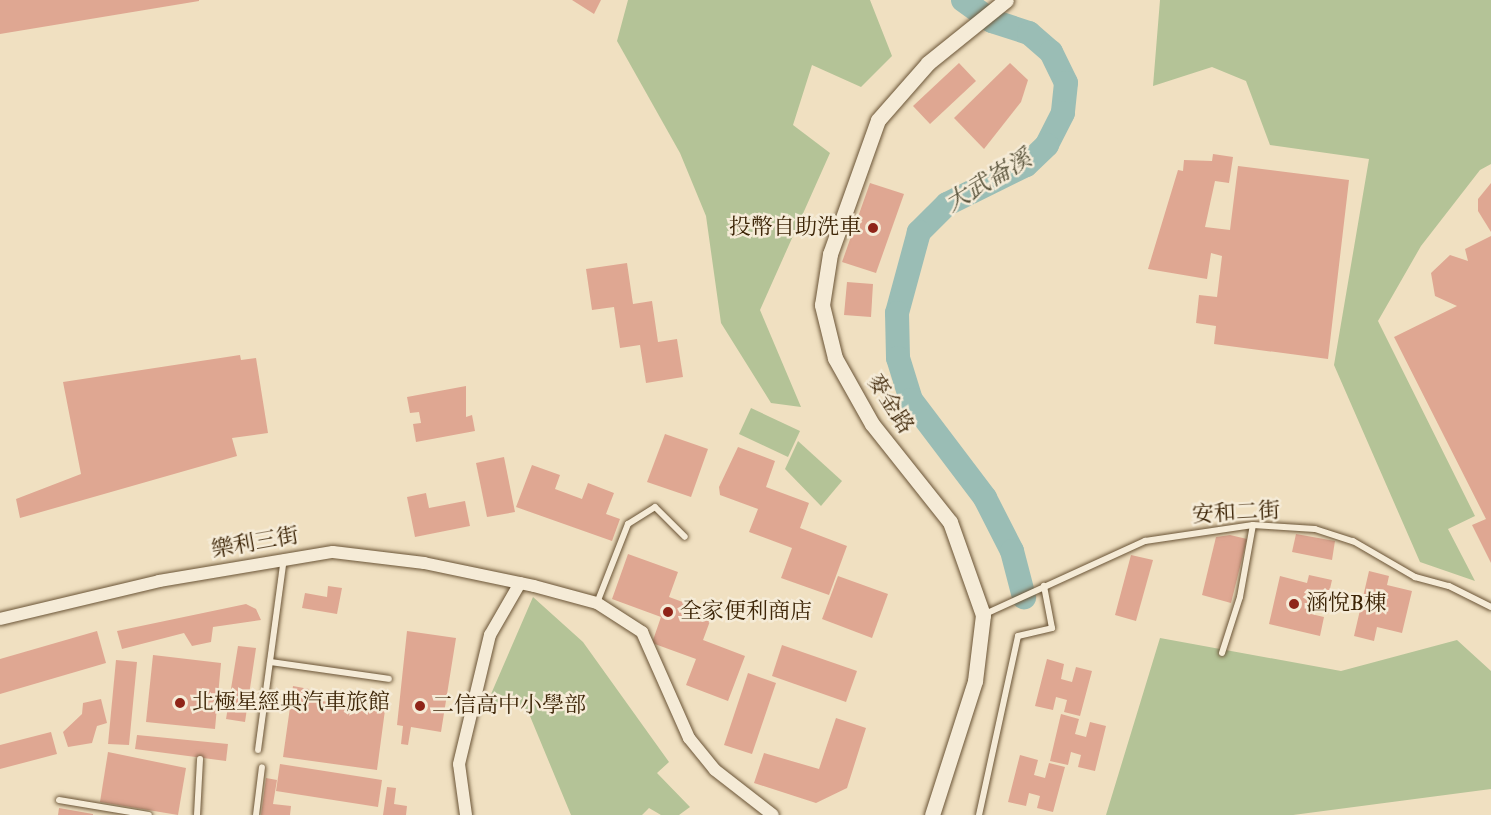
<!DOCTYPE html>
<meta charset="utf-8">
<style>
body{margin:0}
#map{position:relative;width:1491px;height:815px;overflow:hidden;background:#f0e0c1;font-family:"IM FELL DW Pica","Noto Serif TC",serif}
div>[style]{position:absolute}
.green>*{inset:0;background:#b4c397}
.river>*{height:24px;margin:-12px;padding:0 12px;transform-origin:12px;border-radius:12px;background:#9abdb5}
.building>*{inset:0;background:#dfa792}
.roads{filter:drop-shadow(0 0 2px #6a5436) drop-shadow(0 0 2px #6a5436)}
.service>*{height:6px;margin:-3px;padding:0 3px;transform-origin:3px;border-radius:3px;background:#f5ebd7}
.minor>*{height:12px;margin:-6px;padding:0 6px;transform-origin:6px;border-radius:6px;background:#f5ebd7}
.tertiary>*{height:15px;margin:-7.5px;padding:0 7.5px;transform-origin:7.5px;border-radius:7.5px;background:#f5ebd7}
.dots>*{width:16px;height:16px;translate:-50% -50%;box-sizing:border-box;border:3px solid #f5ebd7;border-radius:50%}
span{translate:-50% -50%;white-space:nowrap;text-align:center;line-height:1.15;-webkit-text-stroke:5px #f5ebd7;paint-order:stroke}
.poi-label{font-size:22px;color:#3d2507}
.right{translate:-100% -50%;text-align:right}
.left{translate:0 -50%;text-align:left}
.street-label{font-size:22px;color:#3d2507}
.water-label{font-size:24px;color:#59533b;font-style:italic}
</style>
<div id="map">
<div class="green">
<i style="clip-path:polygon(628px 0,870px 0,892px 56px,861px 87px,812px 65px,793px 125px,830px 153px,760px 310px,801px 407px,771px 403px,721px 323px,706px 216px,680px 153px,617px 41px)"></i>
<i style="clip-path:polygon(1160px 0,1491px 0,1491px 164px,1480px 170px,1421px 246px,1378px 321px,1475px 516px,1448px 529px,1475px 581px,1420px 562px,1334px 365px,1369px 159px,1270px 145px,1246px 81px,1212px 67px,1153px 86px)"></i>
<i style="clip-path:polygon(751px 408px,800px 431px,788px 457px,739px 434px)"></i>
<i style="clip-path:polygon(798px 441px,842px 481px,821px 506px,785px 469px)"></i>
<i style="clip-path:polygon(533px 597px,583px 642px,669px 762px,657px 773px,690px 807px,679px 815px,661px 815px,649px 808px,642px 815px,571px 815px,527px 709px,488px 701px)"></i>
<i style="clip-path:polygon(1160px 638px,1341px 671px,1457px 640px,1491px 671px,1491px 789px,1293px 815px,1106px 815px)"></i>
</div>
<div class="river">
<i style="left:963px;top:0;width:36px;rotate:36deg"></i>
<i style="left:992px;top:21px;width:39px;rotate:18deg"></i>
<i style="left:1029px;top:33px;width:29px;rotate:41deg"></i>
<i style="left:1051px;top:52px;width:34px;rotate:64deg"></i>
<i style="left:1066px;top:83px;width:30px;rotate:96deg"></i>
<i style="left:1063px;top:113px;width:36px;rotate:117deg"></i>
<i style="left:1047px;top:145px;width:29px;rotate:136deg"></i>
<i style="left:1026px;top:165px;width:88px;rotate:153.7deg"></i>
<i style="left:947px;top:204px;width:40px;rotate:135deg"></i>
<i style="left:919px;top:232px;width:84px;rotate:105.2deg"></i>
<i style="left:897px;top:313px;width:45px;rotate:88.7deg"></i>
<i style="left:898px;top:358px;width:44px;rotate:72.8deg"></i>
<i style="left:911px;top:400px;width:123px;rotate:52.9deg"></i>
<i style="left:985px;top:498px;width:59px;rotate:63deg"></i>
<i style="left:1012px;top:551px;width:48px;rotate:75.4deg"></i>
</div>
<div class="building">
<i style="clip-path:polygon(0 0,199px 0,199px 1px,0 34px)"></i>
<i style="clip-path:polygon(572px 0,601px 0,594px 14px)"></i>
<i style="clip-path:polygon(959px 63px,976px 81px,930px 124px,913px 106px)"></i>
<i style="clip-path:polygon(1010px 63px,1028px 80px,1021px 102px,984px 149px,954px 118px)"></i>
<i style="clip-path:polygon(1213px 154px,1233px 157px,1229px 183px,1215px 181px,1205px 227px,1230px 230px,1238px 166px,1349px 180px,1328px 359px,1214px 344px,1216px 326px,1196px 323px,1199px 295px,1217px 297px,1222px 256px,1211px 253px,1207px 279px,1148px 269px,1178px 170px,1183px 171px,1184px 160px,1212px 161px)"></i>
<i style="clip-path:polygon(870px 183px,904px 194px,876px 273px,842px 262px)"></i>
<i style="clip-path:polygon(1491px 183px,1491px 232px,1478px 211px,1478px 199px)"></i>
<i style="clip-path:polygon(1491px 236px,1491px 563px,1472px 525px,1486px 519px,1394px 337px,1457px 306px,1435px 296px,1431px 273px,1450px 255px,1468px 261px,1465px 249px)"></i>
<i style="clip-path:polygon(627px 263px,633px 304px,652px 301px,658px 342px,677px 339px,683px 377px,646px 383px,640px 345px,620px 348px,614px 307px,592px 310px,586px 269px)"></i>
<i style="clip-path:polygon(847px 282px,873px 284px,871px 317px,844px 315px)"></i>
<i style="clip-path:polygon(240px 355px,241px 360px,256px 358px,268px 433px,232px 438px,237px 456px,20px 518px,16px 499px,81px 474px,63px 382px)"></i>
<i style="clip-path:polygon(466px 386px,466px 417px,472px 415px,475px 431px,416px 442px,413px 424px,421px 423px,419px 412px,410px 413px,407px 397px)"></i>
<i style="clip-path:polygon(665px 434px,708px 449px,691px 497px,647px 482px)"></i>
<i style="clip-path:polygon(738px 447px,775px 461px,766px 487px,809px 503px,800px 528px,847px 546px,829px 595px,781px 578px,792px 548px,749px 532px,758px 509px,720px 495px,719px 487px)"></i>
<i style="clip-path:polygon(504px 457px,515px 512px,487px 517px,476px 463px)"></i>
<i style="clip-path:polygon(532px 465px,560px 475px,555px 489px,582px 499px,588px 483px,614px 493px,606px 514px,620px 519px,612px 541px,516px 507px)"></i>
<i style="clip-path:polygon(426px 493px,429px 508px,465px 501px,470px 526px,415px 537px,407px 497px)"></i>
<i style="clip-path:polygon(1296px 534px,1335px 541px,1332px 560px,1292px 552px)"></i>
<i style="clip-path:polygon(1230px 535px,1247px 539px,1231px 603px,1202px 595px,1216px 537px)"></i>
<i style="clip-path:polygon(628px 554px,678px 572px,669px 597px,713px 613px,703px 640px,745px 656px,728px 701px,686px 685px,696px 659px,652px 643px,661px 617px,612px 599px)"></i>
<i style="clip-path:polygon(1131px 555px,1153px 560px,1136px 621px,1115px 615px)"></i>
<i style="clip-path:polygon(1369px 571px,1389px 576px,1387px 585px,1412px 591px,1402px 633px,1377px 627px,1374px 641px,1354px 636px)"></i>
<i style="clip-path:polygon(1309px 575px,1332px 580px,1326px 606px,1314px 603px,1311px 614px,1324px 617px,1320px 636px,1269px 624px,1280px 576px,1307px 583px)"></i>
<i style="clip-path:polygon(838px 576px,888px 594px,872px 638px,822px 619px)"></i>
<i style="clip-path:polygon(328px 586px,342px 588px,337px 614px,302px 608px,305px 593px,327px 597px)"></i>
<i style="clip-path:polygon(246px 604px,256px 609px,261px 620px,213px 627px,211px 642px,192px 646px,184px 633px,122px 649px,117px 631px)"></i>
<i style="clip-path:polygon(97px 631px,106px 663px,0 694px,0 659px)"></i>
<i style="clip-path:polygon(407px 631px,456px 638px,441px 732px,411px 727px,408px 745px,401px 744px,403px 726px,397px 725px)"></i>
<i style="clip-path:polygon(782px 645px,857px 671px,846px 702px,772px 676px)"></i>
<i style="clip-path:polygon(238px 646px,256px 648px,245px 722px,226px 719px)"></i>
<i style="clip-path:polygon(153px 655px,221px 663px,215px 729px,146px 722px)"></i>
<i style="clip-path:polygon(1047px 659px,1064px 664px,1061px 679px,1072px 682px,1076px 667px,1092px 671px,1080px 716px,1064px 712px,1067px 700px,1056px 697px,1053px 710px,1035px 706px)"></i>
<i style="clip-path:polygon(116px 660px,137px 662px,129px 745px,108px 744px)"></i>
<i style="clip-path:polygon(748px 673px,776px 683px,752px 754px,724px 745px)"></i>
<i style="clip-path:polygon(293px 686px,309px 689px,308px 699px,385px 710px,377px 770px,283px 757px)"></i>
<i style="clip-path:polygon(101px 699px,107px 723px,97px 726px,92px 743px,68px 747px,63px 732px,82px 714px,83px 703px)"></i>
<i style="clip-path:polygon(1061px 714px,1079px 719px,1075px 734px,1086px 737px,1090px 722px,1106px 726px,1095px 771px,1078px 767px,1081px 755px,1071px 752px,1068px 765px,1050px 761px)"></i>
<i style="clip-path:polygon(836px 718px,866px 728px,847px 788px,816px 803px,754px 783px,764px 753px,819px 769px)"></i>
<i style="clip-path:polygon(51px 732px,57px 754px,0 769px,0 745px)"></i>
<i style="clip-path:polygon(137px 735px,228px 744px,226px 761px,135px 749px)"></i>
<i style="clip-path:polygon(108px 752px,186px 768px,178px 815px,100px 802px)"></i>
<i style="clip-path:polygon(1020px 755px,1038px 760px,1034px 775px,1045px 778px,1049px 763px,1065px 767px,1053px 812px,1037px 808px,1040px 796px,1029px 793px,1026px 806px,1008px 802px)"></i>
<i style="clip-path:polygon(280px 764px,382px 780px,378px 807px,276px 791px)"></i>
<i style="clip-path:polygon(266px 778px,277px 780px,273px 804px,291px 806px,290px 815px,261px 815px)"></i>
<i style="clip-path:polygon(387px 787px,396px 788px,394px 804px,407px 806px,406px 815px,383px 815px)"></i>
<i style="clip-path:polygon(59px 808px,93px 814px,93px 815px,58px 815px)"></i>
</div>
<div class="roads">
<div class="service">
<i style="left:597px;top:603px;width:85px;rotate:-68.6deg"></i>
<i style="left:628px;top:524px;width:32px;rotate:-32deg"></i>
<i style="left:655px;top:507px;width:42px;rotate:45deg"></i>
<i style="left:983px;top:615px;width:178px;rotate:-24.6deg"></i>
<i style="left:1145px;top:541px;width:109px;rotate:-8.4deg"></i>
<i style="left:1253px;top:525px;width:62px;rotate:3.7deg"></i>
<i style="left:1315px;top:529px;width:40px;rotate:18deg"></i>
<i style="left:1353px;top:541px;width:72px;rotate:30.1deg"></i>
<i style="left:1415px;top:577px;width:35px;rotate:15deg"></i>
<i style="left:1449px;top:586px;width:47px;rotate:26.6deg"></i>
<i style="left:1222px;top:653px;width:59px;rotate:-72.2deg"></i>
<i style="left:1240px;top:597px;width:73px;rotate:-79.8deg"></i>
<i style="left:270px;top:662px;width:120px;rotate:8.1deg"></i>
<i style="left:258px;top:750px;width:194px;rotate:-82.3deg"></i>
<i style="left:59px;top:800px;width:91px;rotate:9.5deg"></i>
<i style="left:197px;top:815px;width:56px;rotate:-86.9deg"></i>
<i style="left:256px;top:815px;width:48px;rotate:-82.9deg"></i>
<i style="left:979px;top:815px;width:183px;rotate:-77.7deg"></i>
<i style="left:1018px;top:636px;width:35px;rotate:-13deg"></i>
<i style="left:1052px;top:628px;width:43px;rotate:-100.8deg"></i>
</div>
<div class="minor">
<i style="left:0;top:619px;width:163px;rotate:-13.4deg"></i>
<i style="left:159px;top:581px;width:176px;rotate:-9.5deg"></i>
<i style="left:333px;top:552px;width:92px;rotate:6.9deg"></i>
<i style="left:424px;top:563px;width:112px;rotate:11.8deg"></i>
<i style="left:534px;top:586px;width:65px;rotate:15.1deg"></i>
<i style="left:597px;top:603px;width:54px;rotate:32.8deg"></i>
<i style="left:642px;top:632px;width:116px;rotate:66.1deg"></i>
<i style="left:689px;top:738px;width:41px;rotate:50.9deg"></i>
<i style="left:715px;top:770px;width:73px;rotate:37.8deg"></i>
<i style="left:466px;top:815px;width:51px;rotate:-97.8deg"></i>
<i style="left:459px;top:764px;width:133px;rotate:-76.5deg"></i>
<i style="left:490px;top:635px;width:60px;rotate:-60deg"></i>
</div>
<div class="tertiary">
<i style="left:932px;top:815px;width:141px;rotate:-72.2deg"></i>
<i style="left:975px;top:681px;width:66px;rotate:-83.1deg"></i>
<i style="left:983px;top:615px;width:99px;rotate:-109.5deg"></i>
<i style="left:950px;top:522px;width:125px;rotate:-128.5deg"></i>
<i style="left:872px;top:424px;width:76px;rotate:-119.3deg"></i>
<i style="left:835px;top:358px;width:55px;rotate:-103.8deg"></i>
<i style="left:822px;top:305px;width:52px;rotate:-81.1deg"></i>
<i style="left:830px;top:254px;width:142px;rotate:-70.3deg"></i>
<i style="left:878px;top:120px;width:76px;rotate:-48.7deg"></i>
<i style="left:928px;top:63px;width:100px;rotate:-38.9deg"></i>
</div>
</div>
<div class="dots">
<i style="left:873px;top:228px;background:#8f2418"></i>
<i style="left:1294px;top:604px;background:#8f2418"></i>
<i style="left:668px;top:612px;background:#8f2418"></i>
<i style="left:180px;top:703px;background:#8f2418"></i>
<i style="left:420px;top:706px;background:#8f2418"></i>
</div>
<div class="poi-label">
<span class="right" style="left:861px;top:228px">投幣自助洗車</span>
<span class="left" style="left:1306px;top:604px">涵悅B棟</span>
<span class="left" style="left:680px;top:612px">全家便利商店</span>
<span class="left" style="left:192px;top:703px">北極星經典汽車旅館</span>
<span class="left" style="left:432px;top:706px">二信高中小學部</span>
</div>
<div class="street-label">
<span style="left:890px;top:404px;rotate:57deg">麥金路</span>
<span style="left:1236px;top:513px;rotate:-3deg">安和二街</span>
<span style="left:255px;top:543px;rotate:-10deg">樂利三街</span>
</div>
<div class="water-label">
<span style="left:989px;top:182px;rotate:-31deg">大武崙溪</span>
</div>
</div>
